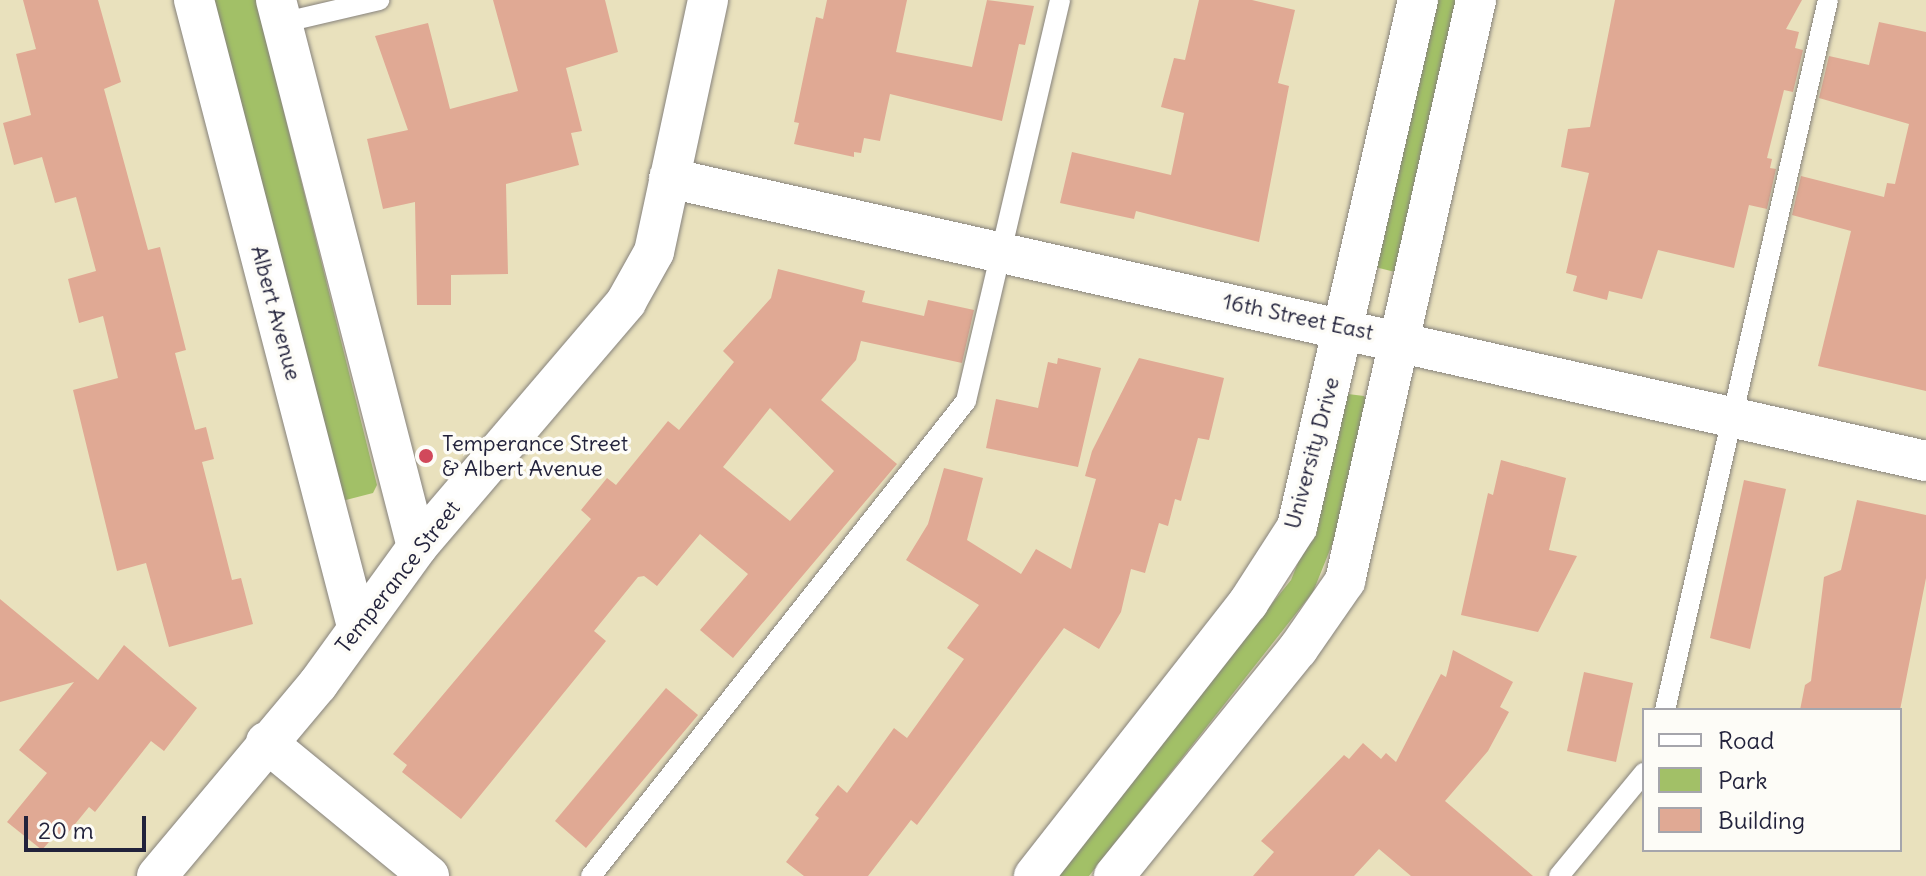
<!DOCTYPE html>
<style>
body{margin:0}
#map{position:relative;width:1926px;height:876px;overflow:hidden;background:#e9e1bd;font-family:Delius,sans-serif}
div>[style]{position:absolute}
.green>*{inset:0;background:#a2c067}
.building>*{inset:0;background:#e0a994}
.roads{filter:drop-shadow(0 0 2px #86827c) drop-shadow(0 0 2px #86827c)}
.service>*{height:20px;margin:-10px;padding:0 10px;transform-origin:10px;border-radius:10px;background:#fff}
.minor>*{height:40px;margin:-20px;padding:0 20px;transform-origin:20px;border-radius:20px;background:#fff}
.dots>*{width:22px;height:22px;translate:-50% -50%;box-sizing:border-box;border:4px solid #fdfcf7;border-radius:50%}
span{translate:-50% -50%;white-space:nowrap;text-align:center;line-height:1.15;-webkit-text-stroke:7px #fdfcf7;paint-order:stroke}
.street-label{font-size:22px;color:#22223b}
.poi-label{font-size:22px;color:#22223b}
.left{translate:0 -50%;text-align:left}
.legend{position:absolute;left:1642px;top:708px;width:260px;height:144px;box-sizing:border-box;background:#fdfcf7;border:2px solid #a5a5ac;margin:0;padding:10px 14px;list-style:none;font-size:24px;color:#22223b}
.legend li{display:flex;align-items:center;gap:16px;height:40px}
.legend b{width:40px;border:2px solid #a5a5ac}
.scale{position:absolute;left:24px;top:816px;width:122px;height:36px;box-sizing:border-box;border:4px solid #22223b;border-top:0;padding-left:10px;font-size:24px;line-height:28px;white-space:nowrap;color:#22223b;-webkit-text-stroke:6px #fdfcf7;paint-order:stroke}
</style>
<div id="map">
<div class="green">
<i style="clip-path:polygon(213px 0,256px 0,377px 485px,373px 493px,342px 501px)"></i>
<i style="clip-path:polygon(1432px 0,1458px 0,1395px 272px,1375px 267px)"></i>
<i style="clip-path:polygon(1348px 394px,1364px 396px,1369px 403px,1340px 525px,1313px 592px,1089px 876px,1055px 876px,1291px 580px,1310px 533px)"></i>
</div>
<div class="building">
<i style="clip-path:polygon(23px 0,98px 0,121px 82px,104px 89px,148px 250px,160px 247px,186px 350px,175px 353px,195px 430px,206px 427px,214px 459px,202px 462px,232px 580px,241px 578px,253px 624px,169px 647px,146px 563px,117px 571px,73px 390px,118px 378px,103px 316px,79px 323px,68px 279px,96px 271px,76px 197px,55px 203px,42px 157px,14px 165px,3px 123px,31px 115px,16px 54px,36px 49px)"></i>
<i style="clip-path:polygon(493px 0,605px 0,618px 52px,566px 68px,582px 131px,571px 133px,579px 165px,506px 184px,508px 274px,451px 275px,451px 305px,417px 305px,415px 202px,383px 209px,367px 139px,408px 130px,375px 36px,428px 23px,450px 109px,518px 91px)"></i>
<i style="clip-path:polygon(827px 0,907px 0,896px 52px,972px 67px,987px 0,1034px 6px,1025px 45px,1019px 44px,1002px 121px,890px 94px,880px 141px,864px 138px,861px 153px,854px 152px,854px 157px,794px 144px,799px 123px,794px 122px,816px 17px,823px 19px)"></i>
<i style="clip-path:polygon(1199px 0,1252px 0,1295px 10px,1278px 83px,1289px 86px,1259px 242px,1136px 211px,1134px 219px,1060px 203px,1072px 152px,1171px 175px,1184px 113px,1161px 107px,1174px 58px,1185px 60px)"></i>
<i style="clip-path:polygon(1615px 0,1802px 0,1786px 29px,1799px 32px,1795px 48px,1803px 50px,1793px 92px,1784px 90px,1767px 158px,1772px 159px,1770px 168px,1776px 169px,1767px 209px,1749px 205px,1734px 268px,1658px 250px,1642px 299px,1609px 291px,1607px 300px,1573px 291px,1577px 276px,1566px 273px,1589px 173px,1561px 167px,1568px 129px,1590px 127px)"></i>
<i style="clip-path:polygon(1879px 22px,1926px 32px,1926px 391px,1818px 366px,1851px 231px,1792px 215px,1801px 176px,1884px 197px,1887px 183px,1895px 184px,1909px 124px,1819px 98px,1829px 56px,1869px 65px)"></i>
<i style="clip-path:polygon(evenodd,778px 269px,865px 291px,862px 302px,924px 316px,928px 300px,974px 310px,962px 363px,861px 341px,856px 360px,821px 400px,897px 464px,733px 658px,700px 630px,748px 574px,700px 534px,657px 586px,644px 576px,638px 577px,594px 631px,606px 641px,461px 819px,402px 772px,407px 765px,393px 754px,591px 519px,581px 510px,607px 478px,616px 485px,668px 421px,679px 430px,734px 362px,723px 351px,771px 298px,778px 269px,770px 408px,834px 471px,790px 521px,723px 467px,770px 408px)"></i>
<i style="clip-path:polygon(1058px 358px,1101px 368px,1078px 467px,986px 448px,996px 399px,1038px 408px,1048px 362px,1057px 364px)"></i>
<i style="clip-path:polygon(1139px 358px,1224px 378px,1209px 440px,1198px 438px,1181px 501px,1175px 499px,1168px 526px,1159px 523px,1145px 573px,1131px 569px,1121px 612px,1099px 649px,1064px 628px,917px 825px,911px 820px,868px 876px,804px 876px,786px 862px,819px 818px,815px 815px,838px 785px,847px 793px,894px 728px,907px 738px,964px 659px,947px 648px,979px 605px,906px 560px,928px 524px,944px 468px,983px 478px,967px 540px,1021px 574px,1036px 549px,1071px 569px,1096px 479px,1085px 476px,1092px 451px)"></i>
<i style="clip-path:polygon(1501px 460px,1566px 478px,1549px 550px,1577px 556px,1538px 632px,1461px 615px,1488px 493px,1493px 495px)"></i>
<i style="clip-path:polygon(1744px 480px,1786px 489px,1750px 649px,1710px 638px)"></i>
<i style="clip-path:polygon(1857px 500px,1926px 515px,1926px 578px,1900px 710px,1800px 710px,1805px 685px,1811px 681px,1824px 577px,1841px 570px)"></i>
<i style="clip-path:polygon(0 599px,98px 680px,124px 645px,197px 708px,164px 751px,151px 741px,95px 812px,89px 807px,62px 840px,55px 835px,42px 850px,7px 822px,47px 773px,19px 750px,74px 682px,0 702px)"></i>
<i style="clip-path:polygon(1453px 650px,1513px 682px,1500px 707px,1509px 712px,1488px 751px,1445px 801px,1533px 876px,1411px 876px,1379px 849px,1354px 876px,1253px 876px,1274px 852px,1261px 841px,1344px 755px,1349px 759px,1363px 743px,1381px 759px,1386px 753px,1396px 762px,1441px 674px,1446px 677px)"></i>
<i style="clip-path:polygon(1584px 672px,1633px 683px,1616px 762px,1567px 751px)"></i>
<i style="clip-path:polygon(666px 688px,698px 715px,586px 848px,555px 821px)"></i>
</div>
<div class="roads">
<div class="service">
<i style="left:281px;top:23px;width:101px;rotate:-13.2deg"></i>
<i style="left:1665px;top:710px;width:728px;rotate:-77.07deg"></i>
<i style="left:591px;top:876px;width:605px;rotate:-51.71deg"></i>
<i style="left:966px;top:401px;width:412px;rotate:-76.8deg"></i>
<i style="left:1559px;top:876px;width:134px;rotate:-50.5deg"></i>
</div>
<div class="minor">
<i style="left:194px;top:0;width:647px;rotate:75.41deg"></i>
<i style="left:276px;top:0;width:565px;rotate:75.55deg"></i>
<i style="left:669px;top:178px;width:1288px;rotate:12.69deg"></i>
<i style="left:266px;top:742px;width:211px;rotate:39.4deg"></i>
<i style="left:157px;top:876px;width:251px;rotate:-50deg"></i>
<i style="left:318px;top:684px;width:169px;rotate:-54.1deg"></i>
<i style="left:417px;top:547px;width:322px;rotate:-49.5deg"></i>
<i style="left:626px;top:302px;width:57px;rotate:-60.8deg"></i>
<i style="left:654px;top:252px;width:258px;rotate:-77.9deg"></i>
<i style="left:1034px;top:876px;width:347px;rotate:-51.9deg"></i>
<i style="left:1248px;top:603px;width:90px;rotate:-57.2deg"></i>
<i style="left:1297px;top:527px;width:541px;rotate:-77.07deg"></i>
<i style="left:1114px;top:876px;width:292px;rotate:-51deg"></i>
<i style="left:1298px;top:649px;width:83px;rotate:-55.3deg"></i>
<i style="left:1345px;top:581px;width:596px;rotate:-77.29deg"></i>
</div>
</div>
<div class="dots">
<i style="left:426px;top:456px;background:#d1495b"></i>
</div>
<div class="street-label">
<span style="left:276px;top:313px;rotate:75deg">Albert Avenue</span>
<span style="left:1298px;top:317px;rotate:12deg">16th Street East</span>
<span style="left:1312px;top:453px;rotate:-75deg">University Drive</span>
<span style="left:398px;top:577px;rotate:-52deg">Temperance Street</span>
</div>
<div class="poi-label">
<span class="left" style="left:442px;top:456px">Temperance Street<br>&amp; Albert Avenue</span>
</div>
<ul class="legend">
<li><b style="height:10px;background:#fff"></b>Road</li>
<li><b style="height:22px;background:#a2c067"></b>Park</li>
<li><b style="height:22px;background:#e0a994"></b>Building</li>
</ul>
<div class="scale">20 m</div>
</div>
